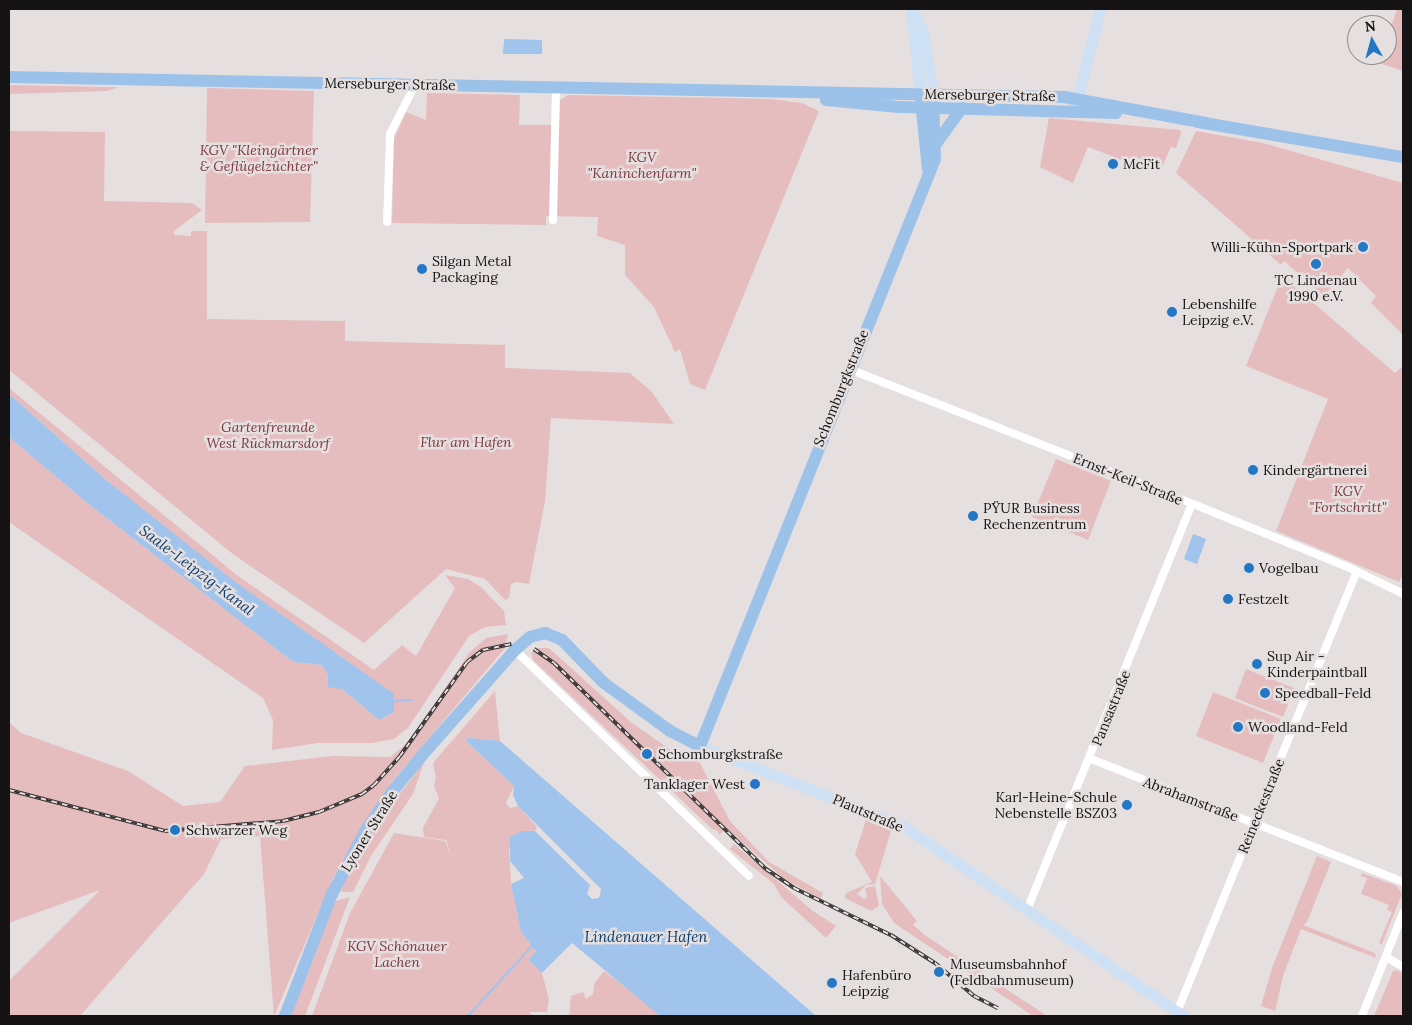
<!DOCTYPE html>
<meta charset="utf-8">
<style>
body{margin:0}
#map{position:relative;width:1412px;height:1025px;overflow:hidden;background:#e6dfdf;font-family:Lora,serif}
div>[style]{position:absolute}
.green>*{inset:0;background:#e6bdbf}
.water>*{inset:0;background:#a0c4ec}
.stream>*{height:2px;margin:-1px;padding:0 1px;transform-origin:1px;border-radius:1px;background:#a0c4ec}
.minor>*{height:8px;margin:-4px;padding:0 4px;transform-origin:4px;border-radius:4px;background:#fff}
.secondary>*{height:11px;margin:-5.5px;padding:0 5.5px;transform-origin:5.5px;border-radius:5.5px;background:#cee0f4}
.primary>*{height:12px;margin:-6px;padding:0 6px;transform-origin:6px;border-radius:6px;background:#9cc2ea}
.rail>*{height:4px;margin-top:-2px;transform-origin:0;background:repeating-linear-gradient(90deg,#e6dfdf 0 5.5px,#353232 0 11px);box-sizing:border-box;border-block:1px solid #353232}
.dots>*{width:14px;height:14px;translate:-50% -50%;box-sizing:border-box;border:2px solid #e6dfdf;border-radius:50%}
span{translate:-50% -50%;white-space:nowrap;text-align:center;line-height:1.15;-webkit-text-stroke:5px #e6dfdf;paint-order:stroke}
.street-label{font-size:14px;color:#151313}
.park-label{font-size:14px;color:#7e373e;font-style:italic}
.poi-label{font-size:14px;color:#151313}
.left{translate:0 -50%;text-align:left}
.right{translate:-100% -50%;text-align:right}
.water-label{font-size:15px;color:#094070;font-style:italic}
.frame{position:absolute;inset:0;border:10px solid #151313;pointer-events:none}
.north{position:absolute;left:1347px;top:15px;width:50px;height:50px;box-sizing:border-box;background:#e6dfdf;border:1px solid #928d8d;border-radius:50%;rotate:353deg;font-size:14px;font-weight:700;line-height:20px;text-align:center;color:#151313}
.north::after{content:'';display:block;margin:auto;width:18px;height:22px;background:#2377c5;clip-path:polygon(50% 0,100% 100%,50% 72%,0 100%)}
</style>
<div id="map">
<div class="green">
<i style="clip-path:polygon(1397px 9px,1403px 9px,1403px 71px,1379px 63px,1382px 55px,1387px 55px,1387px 39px)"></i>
<i style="clip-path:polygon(9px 85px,107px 87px,119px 87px,107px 91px,9px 94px)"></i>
<i style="clip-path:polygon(207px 88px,314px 91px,310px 222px,205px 223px)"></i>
<i style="clip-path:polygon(427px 93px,520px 95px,519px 125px,559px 125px,560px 100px,568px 95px,771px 99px,802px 103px,819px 111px,705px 390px,690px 384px,680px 349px,675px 352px,654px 307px,625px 275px,625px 245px,597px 236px,598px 217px,546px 216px,546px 225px,392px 223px,394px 139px,406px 112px,426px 120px)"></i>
<i style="clip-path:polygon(1049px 118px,1180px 130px,1181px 133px,1176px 148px,1171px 147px,1162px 167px,1133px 156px,1125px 161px,1088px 147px,1073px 183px,1040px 167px)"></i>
<i style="clip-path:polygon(9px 131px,105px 132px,104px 201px,192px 203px,202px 210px,174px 231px,174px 235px,191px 236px,191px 231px,207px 231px,207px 319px,345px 321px,345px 341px,505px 345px,505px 368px,630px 373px,652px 392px,674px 424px,551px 418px,545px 501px,529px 584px,516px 582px,511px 584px,509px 598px,505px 600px,485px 579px,446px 569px,364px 643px,234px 555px,9px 370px)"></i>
<i style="clip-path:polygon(1196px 131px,1263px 143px,1403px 183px,1403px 335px,1371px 303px,1376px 296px,1348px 268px,1324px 296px,1284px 261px,1281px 265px,1176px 173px)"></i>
<i style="clip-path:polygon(1282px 276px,1395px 373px,1403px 366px,1403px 574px,1399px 582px,1276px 531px,1328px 399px,1246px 366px)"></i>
<i style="clip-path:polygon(9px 388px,238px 576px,374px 670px,402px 645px,416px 656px,455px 588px,445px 575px,468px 579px,481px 587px,504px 611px,506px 625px,485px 627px,469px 636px,408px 728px,394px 739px,372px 743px,318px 743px,272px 750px,273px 720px,263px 698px,9px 522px,9px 437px,86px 502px,293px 662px,322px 665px,342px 689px,379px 720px,394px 712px,106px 480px,9px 394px)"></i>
<i style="clip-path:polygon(1056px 459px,1111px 481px,1088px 540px,1032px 517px)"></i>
<i style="clip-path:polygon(508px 634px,505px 648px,392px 782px,333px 878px,274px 1016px,260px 836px,221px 839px,204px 874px,80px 1016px,9px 1016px,9px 981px,100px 890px,9px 923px,9px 722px,21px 733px,128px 771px,183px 806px,220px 802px,245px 766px,333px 756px,390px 757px,408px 743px,469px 653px,486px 638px)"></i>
<i style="clip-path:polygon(537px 648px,549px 648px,632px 723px,675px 753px,700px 763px,730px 821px,769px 862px,823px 893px,821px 899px,783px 878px,726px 828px,719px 835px,718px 831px,712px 829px,533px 660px,531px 653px)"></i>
<i style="clip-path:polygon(1246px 669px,1294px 688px,1283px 717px,1235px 698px)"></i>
<i style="clip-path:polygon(495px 691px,500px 741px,468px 738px,466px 741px,514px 786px,506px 803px,510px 808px,518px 806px,537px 827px,535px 831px,522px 831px,509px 850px,511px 884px,521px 932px,536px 951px,528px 960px,542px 973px,549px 999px,547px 1012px,529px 1012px,533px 1016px,312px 1016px,350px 913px,394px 833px,445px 841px,451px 856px,446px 840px,424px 837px,423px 828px,439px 798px,434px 786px,436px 778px,433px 763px)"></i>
<i style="clip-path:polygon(1213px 692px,1281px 719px,1263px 763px,1196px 736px)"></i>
<i style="clip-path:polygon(424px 762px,413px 794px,371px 856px,353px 892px,341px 892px,350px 869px,371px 832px)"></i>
<i style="clip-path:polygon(866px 820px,891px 831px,875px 884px,866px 885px,857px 894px,864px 899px,867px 897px,865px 888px,875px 886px,879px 906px,871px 911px,845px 898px,846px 893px,872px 882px,855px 854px)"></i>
<i style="clip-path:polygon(734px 844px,813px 911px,836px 926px,826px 938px,781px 897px,774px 884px,730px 849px)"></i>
<i style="clip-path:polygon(1317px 856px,1331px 862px,1307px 922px,1303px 925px,1375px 953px,1376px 958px,1301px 929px,1283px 976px,1275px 1011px,1261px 1006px,1272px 968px)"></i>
<i style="clip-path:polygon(1362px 873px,1397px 886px,1402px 894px,1382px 944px,1379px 943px,1392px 912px,1387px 910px,1389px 905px,1361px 894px,1367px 878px,1361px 876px)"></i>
<i style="clip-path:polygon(880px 876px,917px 921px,913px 925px,926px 936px,1047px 1016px,1033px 1016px,894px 923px,882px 904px)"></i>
<i style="clip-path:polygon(350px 897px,305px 1016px,291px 1016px,335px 901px)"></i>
<i style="clip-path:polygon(1397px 970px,1403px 974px,1403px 1016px,1374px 1016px,1393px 971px)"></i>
<i style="clip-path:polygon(604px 971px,645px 1001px,660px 1016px,569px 1016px,571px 996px,583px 992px,586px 999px,593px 994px,594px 984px)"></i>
</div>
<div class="water">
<i style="clip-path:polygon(504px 39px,542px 40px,542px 54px,503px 54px)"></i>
<i style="clip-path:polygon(9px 394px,106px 480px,234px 581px,394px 694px,394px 712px,379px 720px,342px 689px,328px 687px,328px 675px,322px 665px,293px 662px,86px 502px,9px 437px)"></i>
<i style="clip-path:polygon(1193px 534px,1206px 539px,1197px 564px,1184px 559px)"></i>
<i style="clip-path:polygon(468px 738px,500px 741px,816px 1016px,660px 1016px,572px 943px,542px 973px,528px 960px,536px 951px,521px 932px,511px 884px,524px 878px,510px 861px,510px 837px,522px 831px,535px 831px,590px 885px,587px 894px,592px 899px,599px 898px,601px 889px,518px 806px,513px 795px,514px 786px,466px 741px)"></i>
</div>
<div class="stream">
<i style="left:393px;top:701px;width:19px;rotate:-3deg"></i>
<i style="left:468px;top:1016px;width:95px;rotate:-47.6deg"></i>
</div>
<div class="minor">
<i style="left:553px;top:220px;width:132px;rotate:-88.7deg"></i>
<i style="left:387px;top:222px;width:88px;rotate:-88deg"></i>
<i style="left:390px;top:134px;width:55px;rotate:-63deg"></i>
<i style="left:849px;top:369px;width:380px;rotate:21.4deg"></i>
<i style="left:1203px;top:508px;width:159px;rotate:22.2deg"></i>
<i style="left:1350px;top:568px;width:59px;rotate:26.1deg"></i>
<i style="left:515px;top:650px;width:325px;rotate:44deg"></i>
<i style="left:1091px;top:759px;width:335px;rotate:21.5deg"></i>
<i style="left:1027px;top:910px;width:438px;rotate:-67.9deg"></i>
<i style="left:1386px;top:957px;width:20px;rotate:30deg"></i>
<i style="left:1177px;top:1012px;width:475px;rotate:-67.8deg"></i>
<i style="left:1362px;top:1016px;width:111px;rotate:-68.3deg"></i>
</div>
<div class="secondary">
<i style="left:911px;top:9px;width:85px;rotate:84deg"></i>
<i style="left:913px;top:9px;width:24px;rotate:66deg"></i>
<i style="left:923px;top:31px;width:64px;rotate:81deg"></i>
<i style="left:1075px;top:108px;width:102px;rotate:-75.8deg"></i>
<i style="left:700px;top:746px;width:218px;rotate:21.5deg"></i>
<i style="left:903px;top:826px;width:339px;rotate:34.1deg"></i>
</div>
<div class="primary">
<i style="left:9px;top:77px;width:1055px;rotate:1.09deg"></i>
<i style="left:1064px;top:97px;width:144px;rotate:10.4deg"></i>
<i style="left:826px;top:100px;width:73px;rotate:5.5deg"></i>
<i style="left:899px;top:107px;width:217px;rotate:1.6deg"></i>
<i style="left:921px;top:101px;width:69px;rotate:84.2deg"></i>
<i style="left:1198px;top:122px;width:208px;rotate:9.7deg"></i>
<i style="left:935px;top:145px;width:46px;rotate:-53.9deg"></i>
<i style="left:285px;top:1016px;width:129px;rotate:-69deg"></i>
<i style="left:331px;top:896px;width:75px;rotate:-62.1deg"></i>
<i style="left:366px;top:830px;width:46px;rotate:-55.6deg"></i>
<i style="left:392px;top:792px;width:52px;rotate:-50.5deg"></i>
<i style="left:425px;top:752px;width:136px;rotate:-48.6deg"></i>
<i style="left:515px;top:650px;width:20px;rotate:-41deg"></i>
<i style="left:530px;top:637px;width:16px;rotate:-15deg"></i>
<i style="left:545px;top:633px;width:18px;rotate:22deg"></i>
<i style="left:562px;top:640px;width:60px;rotate:45.7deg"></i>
<i style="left:604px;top:683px;width:82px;rotate:36deg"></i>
<i style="left:670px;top:731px;width:34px;rotate:27deg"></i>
<i style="left:700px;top:746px;width:632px;rotate:-68.18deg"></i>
<i style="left:935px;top:159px;width:65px;rotate:-91.8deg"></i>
</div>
<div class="rail">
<i style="left:534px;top:649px;width:24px;rotate:35deg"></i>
<i style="left:554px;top:663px;width:296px;rotate:44.2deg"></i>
<i style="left:766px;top:869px;width:34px;rotate:34deg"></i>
<i style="left:794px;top:888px;width:108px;rotate:25.9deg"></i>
<i style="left:891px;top:935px;width:52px;rotate:32.5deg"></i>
<i style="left:935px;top:963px;width:51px;rotate:40.2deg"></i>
<i style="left:974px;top:996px;width:27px;rotate:27deg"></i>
<i style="left:9px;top:790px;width:161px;rotate:14.7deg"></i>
<i style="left:165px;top:831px;width:118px;rotate:-4.8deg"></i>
<i style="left:283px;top:821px;width:37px;rotate:-14deg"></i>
<i style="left:319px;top:812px;width:47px;rotate:-22.7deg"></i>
<i style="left:362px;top:794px;width:15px;rotate:-37deg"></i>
<i style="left:374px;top:785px;width:39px;rotate:-48deg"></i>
<i style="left:400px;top:756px;width:115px;rotate:-54.5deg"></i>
<i style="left:467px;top:662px;width:20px;rotate:-37deg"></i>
<i style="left:483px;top:650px;width:29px;rotate:-12deg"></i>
</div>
<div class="dots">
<i style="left:1113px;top:164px;background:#2377c5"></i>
<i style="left:1363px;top:247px;background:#2377c5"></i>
<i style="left:1316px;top:264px;background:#2377c5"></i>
<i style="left:422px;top:269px;background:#2377c5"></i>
<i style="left:1172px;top:312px;background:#2377c5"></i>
<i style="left:1253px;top:470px;background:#2377c5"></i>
<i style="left:973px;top:516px;background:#2377c5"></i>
<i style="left:1249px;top:568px;background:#2377c5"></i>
<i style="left:1228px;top:599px;background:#2377c5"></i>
<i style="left:1257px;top:664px;background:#2377c5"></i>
<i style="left:1265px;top:693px;background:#2377c5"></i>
<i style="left:1238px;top:727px;background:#2377c5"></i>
<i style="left:647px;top:754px;background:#2377c5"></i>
<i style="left:755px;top:784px;background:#2377c5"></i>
<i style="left:1127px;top:805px;background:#2377c5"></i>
<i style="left:175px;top:830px;background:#2377c5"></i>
<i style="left:939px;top:972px;background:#2377c5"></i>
<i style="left:832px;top:983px;background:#2377c5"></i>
</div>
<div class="street-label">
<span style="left:390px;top:84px;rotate:1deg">Merseburger Straße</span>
<span style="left:990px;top:95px;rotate:1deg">Merseburger Straße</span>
<span style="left:841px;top:388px;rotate:-68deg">Schomburgkstraße</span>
<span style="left:1128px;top:479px;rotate:22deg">Ernst-Keil-Straße</span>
<span style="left:1111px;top:708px;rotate:-68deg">Pansastraße</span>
<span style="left:1191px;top:799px;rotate:21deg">Abrahamstraße</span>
<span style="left:1261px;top:806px;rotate:-68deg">Reineckestraße</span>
<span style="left:868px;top:813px;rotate:23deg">Plautstraße</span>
<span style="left:369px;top:831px;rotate:-58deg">Lyoner Straße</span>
</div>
<div class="park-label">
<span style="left:259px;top:158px">KGV "Kleingärtner<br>&amp; Geflügelzüchter"</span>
<span style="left:642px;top:165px">KGV<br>"Kaninchenfarm"</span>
<span style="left:268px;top:435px">Gartenfreunde<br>West Rückmarsdorf</span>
<span style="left:466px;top:442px">Flur am Hafen</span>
<span style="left:1348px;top:499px">KGV<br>"Fortschritt"</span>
<span style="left:397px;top:954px">KGV Schönauer<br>Lachen</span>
</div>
<div class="poi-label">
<span class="left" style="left:1123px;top:164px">McFit</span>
<span class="right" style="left:1353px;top:247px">Willi-Kühn-Sportpark</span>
<span class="left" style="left:432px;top:269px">Silgan Metal<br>Packaging</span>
<span style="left:1316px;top:288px">TC Lindenau<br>1990 e.V.</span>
<span class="left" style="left:1182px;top:312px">Lebenshilfe<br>Leipzig e.V.</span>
<span class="left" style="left:1263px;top:470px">Kindergärtnerei</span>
<span class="left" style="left:983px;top:516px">PŸUR Business<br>Rechenzentrum</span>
<span class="left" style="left:1259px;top:568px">Vogelbau</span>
<span class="left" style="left:1238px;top:599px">Festzelt</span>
<span class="left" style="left:1267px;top:664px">Sup Air -<br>Kinderpaintball</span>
<span class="left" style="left:1275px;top:693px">Speedball-Feld</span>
<span class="left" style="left:1248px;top:727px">Woodland-Feld</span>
<span class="left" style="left:658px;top:754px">Schomburgkstraße</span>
<span class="right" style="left:745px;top:784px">Tanklager West</span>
<span class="right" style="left:1117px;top:805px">Karl-Heine-Schule<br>Nebenstelle BSZ03</span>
<span class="left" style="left:186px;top:830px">Schwarzer Weg</span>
<span class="left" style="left:950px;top:972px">Museumsbahnhof<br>(Feldbahnmuseum)</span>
<span class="left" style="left:842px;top:983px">Hafenbüro<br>Leipzig</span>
</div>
<div class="water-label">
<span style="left:197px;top:570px;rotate:37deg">Saale-Leipzig-Kanal</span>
<span style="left:646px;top:937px">Lindenauer Hafen</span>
</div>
<div class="frame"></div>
<div class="north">N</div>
</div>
